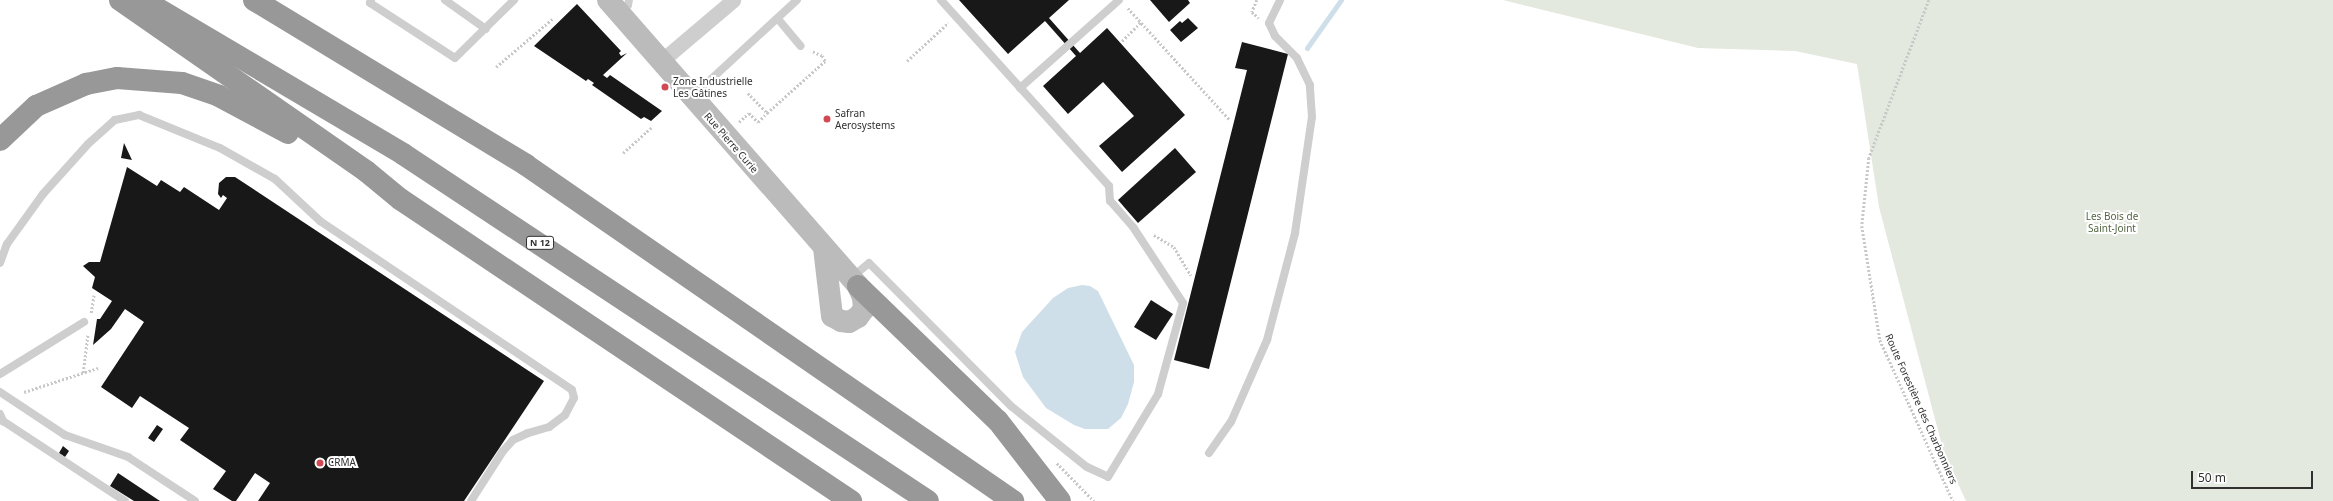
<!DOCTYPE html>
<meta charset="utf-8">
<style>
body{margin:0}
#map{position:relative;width:2333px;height:501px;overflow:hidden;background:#fff;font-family:"Noto Sans",sans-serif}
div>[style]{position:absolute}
.green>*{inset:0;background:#e3e9de}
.water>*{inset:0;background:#cfdfe9}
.stream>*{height:5px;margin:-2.5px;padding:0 2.5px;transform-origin:2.5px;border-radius:2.5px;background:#cfdfe9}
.building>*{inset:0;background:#181818}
.path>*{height:2.5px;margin-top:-1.25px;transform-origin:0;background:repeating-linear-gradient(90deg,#c8c8c8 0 2px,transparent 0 4px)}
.lane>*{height:8px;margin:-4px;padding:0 4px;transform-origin:4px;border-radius:4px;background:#cecece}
.street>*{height:15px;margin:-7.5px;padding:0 7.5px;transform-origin:7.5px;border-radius:7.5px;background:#cecece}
.secondary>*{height:22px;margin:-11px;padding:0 11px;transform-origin:11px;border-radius:11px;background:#bbb}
.highway>*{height:22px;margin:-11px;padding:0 11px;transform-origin:11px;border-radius:11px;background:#989898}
.dots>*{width:11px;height:11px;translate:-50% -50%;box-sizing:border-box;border:2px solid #fff;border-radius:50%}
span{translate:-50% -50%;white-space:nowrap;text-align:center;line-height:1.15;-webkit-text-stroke:4px #fff;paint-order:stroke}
.shield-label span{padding:1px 3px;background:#fff;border:1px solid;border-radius:3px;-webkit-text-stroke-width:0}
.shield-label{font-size:9px;color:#313131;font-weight:700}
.poi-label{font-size:10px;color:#313131}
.left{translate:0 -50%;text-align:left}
.street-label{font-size:10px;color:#313131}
.park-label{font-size:10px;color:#546743}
.scale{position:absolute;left:2191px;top:471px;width:122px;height:18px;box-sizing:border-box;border:2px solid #313131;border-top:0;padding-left:5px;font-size:12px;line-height:14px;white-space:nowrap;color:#313131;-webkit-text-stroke:3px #fff;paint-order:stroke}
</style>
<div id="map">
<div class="green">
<i style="clip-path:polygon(1503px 0,2333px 0,2333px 501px,1966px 501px,1944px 453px,1879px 207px,1857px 64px,1795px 51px,1698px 48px)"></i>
</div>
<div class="water">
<i style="clip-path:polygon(1082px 285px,1090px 286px,1098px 291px,1134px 365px,1134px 382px,1128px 404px,1121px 418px,1108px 429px,1085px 429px,1074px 425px,1046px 408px,1023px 377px,1015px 352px,1022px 332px,1053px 298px,1068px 288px)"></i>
</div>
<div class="stream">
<i style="left:1307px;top:48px;width:59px;rotate:-54.7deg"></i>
</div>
<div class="building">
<i style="clip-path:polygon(959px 0,1069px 0,1049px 18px,1080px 53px,1107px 28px,1185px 115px,1122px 172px,1099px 146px,1134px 116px,1103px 82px,1068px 114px,1043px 86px,1076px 56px,1045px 21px,1008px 54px)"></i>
<i style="clip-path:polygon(1150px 0,1188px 0,1190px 3px,1169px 22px)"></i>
<i style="clip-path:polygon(577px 4px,621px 51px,619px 53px,621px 56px,627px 53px,603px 75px,607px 78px,610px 75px,662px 111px,651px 121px,644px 117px,641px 119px,592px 85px,594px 83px,588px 79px,586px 81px,534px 46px)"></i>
<i style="clip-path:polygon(1188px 18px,1198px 28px,1181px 42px,1170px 30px,1180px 21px,1182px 23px)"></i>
<i style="clip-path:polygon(1242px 42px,1288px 54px,1209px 369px,1174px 360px,1247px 70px,1235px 68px)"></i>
<i style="clip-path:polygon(124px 143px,132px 160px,121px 158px)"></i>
<i style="clip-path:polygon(1175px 148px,1196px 172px,1138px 223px,1118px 200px)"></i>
<i style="clip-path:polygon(127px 167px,157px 186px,161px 180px,180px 192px,184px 187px,219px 210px,227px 198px,223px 195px,221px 198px,218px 194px,219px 183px,226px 177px,235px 177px,544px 381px,464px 501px,258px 501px,270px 483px,255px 473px,236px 501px,232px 501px,213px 489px,226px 471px,180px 440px,189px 428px,140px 396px,132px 408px,101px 387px,144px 322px,125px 309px,111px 329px,93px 345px,97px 319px,100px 319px,112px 301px,92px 288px,95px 277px,83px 266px,89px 262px,100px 262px)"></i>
<i style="clip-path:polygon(1151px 300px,1173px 314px,1156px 340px,1134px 327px)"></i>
<i style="clip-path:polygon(157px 425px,163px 429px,154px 442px,148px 438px)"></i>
<i style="clip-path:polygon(63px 446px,69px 451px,65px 457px,59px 453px)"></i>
<i style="clip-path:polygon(118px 473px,160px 501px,134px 501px,110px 486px)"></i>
</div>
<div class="path">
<i style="left:1257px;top:0;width:13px;rotate:113deg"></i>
<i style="left:1252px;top:12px;width:9px;rotate:41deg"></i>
<i style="left:1929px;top:0;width:169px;rotate:110.8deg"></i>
<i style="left:1869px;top:158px;width:68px;rotate:95.9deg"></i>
<i style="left:1862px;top:226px;width:115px;rotate:81deg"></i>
<i style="left:1880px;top:340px;width:177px;rotate:65.6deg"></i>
<i style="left:1128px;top:8px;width:151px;rotate:47.7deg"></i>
<i style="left:1122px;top:41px;width:27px;rotate:-45deg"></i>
<i style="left:907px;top:61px;width:56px;rotate:-42.8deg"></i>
<i style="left:496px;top:67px;width:74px;rotate:-40.6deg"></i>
<i style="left:748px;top:93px;width:28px;rotate:46deg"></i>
<i style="left:767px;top:113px;width:78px;rotate:-41.9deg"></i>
<i style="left:825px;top:61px;width:6px;rotate:-121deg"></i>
<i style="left:822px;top:56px;width:12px;rotate:-156deg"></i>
<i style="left:739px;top:122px;width:13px;rotate:-42deg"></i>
<i style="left:749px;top:113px;width:13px;rotate:45deg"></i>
<i style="left:758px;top:122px;width:13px;rotate:-45deg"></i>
<i style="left:623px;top:153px;width:38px;rotate:-42deg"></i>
<i style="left:1154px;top:235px;width:23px;rotate:31deg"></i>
<i style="left:1174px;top:247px;width:33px;rotate:59deg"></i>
<i style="left:91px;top:313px;width:18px;rotate:-81deg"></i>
<i style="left:83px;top:373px;width:39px;rotate:-83deg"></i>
<i style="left:24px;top:392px;width:78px;rotate:-18deg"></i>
<i style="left:1057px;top:463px;width:53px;rotate:45.8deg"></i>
</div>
<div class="lane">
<i style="left:371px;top:0;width:3px;rotate:108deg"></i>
<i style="left:370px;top:3px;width:101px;rotate:32.9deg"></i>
<i style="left:455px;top:58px;width:83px;rotate:-44.5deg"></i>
<i style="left:445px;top:0;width:50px;rotate:35.3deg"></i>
<i style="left:619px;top:13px;width:12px;rotate:-42deg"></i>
<i style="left:628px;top:5px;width:5px;rotate:-79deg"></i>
<i style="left:778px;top:19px;width:35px;rotate:50deg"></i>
<i style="left:1020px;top:88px;width:132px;rotate:-41.6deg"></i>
<i style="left:694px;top:95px;width:140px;rotate:-42.7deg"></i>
<i style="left:0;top:263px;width:20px;rotate:-70deg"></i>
<i style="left:7px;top:244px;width:62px;rotate:-54.2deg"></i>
<i style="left:43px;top:194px;width:67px;rotate:-48deg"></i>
<i style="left:88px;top:144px;width:36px;rotate:-42deg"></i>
<i style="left:115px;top:120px;width:25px;rotate:-12deg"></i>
<i style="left:139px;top:115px;width:87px;rotate:22.2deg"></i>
<i style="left:220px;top:148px;width:63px;rotate:29.4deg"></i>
<i style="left:275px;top:179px;width:62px;rotate:43deg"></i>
<i style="left:320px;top:221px;width:303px;rotate:33.8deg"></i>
<i style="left:572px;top:390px;width:8px;rotate:76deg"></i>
<i style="left:574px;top:398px;width:19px;rotate:118deg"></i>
<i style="left:565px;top:415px;width:20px;rotate:143deg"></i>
<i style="left:549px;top:427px;width:22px;rotate:164deg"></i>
<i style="left:528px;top:433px;width:17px;rotate:155deg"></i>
<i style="left:513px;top:440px;width:15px;rotate:132deg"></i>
<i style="left:503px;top:451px;width:59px;rotate:122.6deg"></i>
<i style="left:852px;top:277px;width:22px;rotate:-39deg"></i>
<i style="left:869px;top:263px;width:202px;rotate:45.2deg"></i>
<i style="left:1011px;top:406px;width:97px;rotate:38.8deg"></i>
<i style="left:1087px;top:467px;width:23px;rotate:25deg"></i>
<i style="left:1108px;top:477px;width:97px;rotate:-58.9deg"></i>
<i style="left:1158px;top:394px;width:94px;rotate:-74.6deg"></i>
<i style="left:1183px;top:303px;width:91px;rotate:-123.3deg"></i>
<i style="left:1133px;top:227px;width:35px;rotate:-131deg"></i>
<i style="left:1110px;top:201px;width:15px;rotate:-94deg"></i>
<i style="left:1109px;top:186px;width:251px;rotate:-132.1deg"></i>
<i style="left:0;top:374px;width:99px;rotate:-31.8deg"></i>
<i style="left:0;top:392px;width:78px;rotate:33.5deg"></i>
<i style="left:65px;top:435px;width:67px;rotate:19.2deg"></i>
<i style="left:128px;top:457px;width:80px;rotate:33.3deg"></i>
<i style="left:0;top:414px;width:8px;rotate:67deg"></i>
<i style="left:3px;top:421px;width:146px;rotate:33.3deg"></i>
<i style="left:1209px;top:453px;width:38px;rotate:-55deg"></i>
<i style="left:1231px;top:422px;width:90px;rotate:-66.3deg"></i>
<i style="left:1267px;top:340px;width:111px;rotate:-75.3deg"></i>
<i style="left:1295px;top:233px;width:117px;rotate:-81.7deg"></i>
<i style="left:1312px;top:117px;width:32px;rotate:-94deg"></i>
<i style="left:1310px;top:85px;width:30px;rotate:-116deg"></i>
<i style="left:1297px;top:58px;width:31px;rotate:-135deg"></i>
<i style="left:1275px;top:36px;width:14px;rotate:-115deg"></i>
<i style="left:1269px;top:23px;width:25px;rotate:-64deg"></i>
</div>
<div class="street">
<i style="left:660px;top:62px;width:96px;rotate:-40.3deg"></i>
</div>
<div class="secondary">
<i style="left:608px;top:0;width:380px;rotate:48.8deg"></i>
<i style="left:858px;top:286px;width:12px;rotate:66deg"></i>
<i style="left:863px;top:297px;width:12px;rotate:85deg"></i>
<i style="left:864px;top:309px;width:10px;rotate:127deg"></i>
<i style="left:858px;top:317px;width:10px;rotate:151deg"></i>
<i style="left:849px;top:322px;width:8px;rotate:-173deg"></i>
<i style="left:841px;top:321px;width:10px;rotate:-151deg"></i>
<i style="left:832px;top:316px;width:68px;rotate:-96.7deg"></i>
</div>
<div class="highway">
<i style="left:120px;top:0;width:300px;rotate:34.8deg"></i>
<i style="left:366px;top:171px;width:44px;rotate:39.5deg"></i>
<i style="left:400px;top:199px;width:543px;rotate:33.81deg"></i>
<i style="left:143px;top:0;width:302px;rotate:30.6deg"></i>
<i style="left:403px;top:154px;width:629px;rotate:33.46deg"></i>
<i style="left:254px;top:0;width:318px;rotate:31.2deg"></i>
<i style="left:526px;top:165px;width:592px;rotate:34.6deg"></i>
<i style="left:0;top:140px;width:50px;rotate:-43.4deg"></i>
<i style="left:36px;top:106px;width:55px;rotate:-23.7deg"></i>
<i style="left:86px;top:84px;width:32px;rotate:-11deg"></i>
<i style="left:117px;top:78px;width:65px;rotate:4.4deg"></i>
<i style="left:182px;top:83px;width:39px;rotate:19deg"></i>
<i style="left:219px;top:96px;width:78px;rotate:28.2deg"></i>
<i style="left:858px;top:286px;width:194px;rotate:44deg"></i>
<i style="left:998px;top:421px;width:101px;rotate:52.2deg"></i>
</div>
<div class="dots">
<i style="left:665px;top:87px;background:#d14953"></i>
<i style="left:827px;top:119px;background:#d14953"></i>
<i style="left:320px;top:463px;background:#d14953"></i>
</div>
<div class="shield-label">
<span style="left:540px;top:243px">N 12</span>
</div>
<div class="poi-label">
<span class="left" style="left:673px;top:87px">Zone Industrielle<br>Les Gâtines</span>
<span class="left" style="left:835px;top:119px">Safran<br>Aerosystems</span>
<span class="left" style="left:328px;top:463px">CRMA</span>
</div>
<div class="street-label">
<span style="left:731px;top:143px;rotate:49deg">Rue Pierre Curie</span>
<span style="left:1921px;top:409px;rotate:66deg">Route Forestière des Charbonniers</span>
</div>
<div class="park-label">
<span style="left:2112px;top:222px">Les Bois de<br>Saint-Joint</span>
</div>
<div class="scale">50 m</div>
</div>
